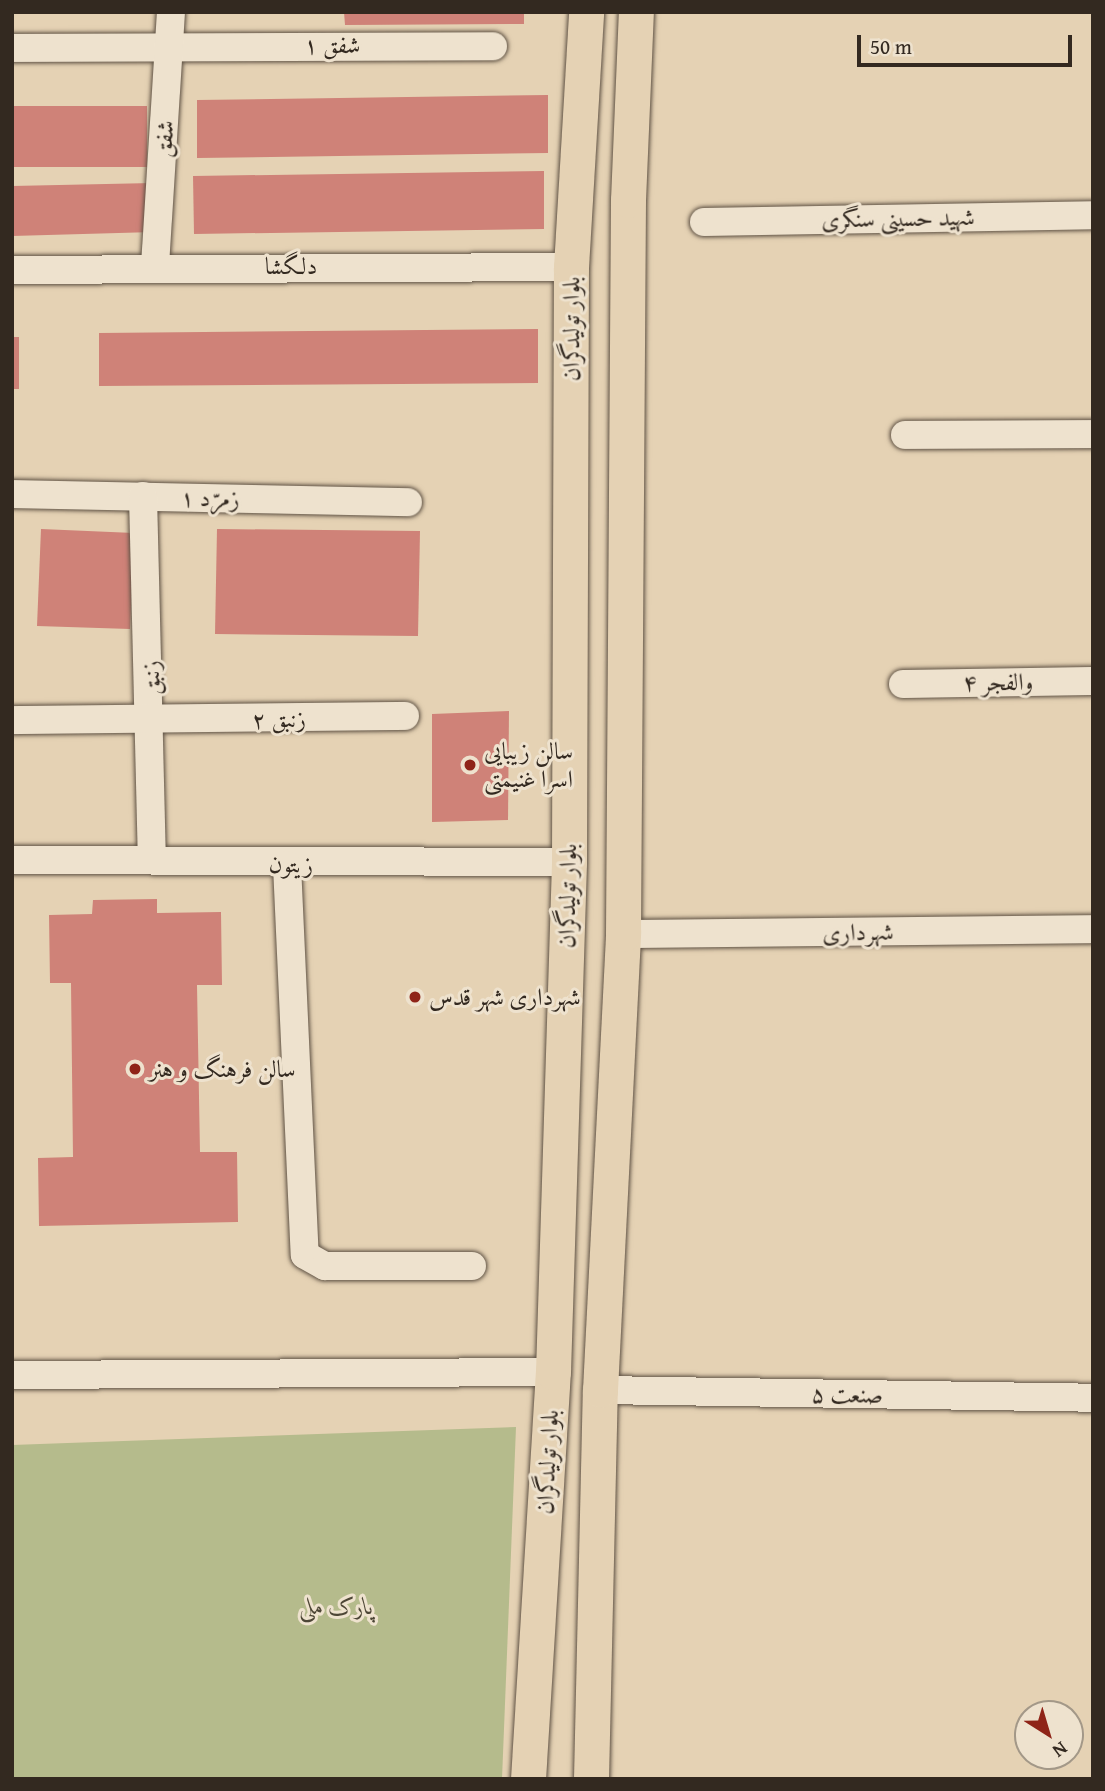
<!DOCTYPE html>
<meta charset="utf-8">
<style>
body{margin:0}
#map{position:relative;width:1105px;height:1791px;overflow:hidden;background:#e5d2b4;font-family:"Gentium Book Plus",Amiri,serif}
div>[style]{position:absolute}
.green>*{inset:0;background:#b5bb8c}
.building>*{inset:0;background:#cf8278}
.roads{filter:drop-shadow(0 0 2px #605345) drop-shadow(0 0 2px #605345)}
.minor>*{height:28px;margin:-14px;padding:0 14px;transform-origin:14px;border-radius:14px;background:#eee2ce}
.major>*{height:35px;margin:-17.5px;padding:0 17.5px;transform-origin:17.5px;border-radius:17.5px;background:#e5d2b4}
.dots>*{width:19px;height:19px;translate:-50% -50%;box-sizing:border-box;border:4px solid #eee2ce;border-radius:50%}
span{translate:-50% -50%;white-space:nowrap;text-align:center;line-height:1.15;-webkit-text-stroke:6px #eee2ce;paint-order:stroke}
.street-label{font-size:24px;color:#332920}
.poi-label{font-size:24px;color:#332920}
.left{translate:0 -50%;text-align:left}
.park-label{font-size:24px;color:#4d4636;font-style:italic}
.frame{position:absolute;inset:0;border:14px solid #332920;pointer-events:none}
.north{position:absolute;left:1014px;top:1700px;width:70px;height:70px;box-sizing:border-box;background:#eee2ce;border:2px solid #a39888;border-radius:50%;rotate:143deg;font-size:19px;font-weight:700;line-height:28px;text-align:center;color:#332920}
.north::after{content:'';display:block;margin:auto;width:24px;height:32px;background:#8f2418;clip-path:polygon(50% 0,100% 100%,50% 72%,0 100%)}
.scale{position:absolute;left:857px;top:35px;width:215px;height:32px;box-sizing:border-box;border:4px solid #332920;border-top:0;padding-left:9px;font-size:21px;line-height:24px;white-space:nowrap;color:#332920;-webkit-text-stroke:5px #eee2ce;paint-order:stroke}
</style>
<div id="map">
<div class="green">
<i style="clip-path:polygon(516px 1427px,502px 1779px,12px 1779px,12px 1445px)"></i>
</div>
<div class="building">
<i style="clip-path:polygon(344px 12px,524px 12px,524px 24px,345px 25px)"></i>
<i style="clip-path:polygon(548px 95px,548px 153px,197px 158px,197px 100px)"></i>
<i style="clip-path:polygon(12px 106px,147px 106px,147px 167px,12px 167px)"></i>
<i style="clip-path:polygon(544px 171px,544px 229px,194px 234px,193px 176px)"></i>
<i style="clip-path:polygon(153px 183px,154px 232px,12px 236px,12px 186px)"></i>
<i style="clip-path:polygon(538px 329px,538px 383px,99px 386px,99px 333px)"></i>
<i style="clip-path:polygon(12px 337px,19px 337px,19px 389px,12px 389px)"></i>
<i style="clip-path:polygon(41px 529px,134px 533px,130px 629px,37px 626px)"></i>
<i style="clip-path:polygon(217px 529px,420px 531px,418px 636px,215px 634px)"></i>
<i style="clip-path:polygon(509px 711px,508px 820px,432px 822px,432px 714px)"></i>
<i style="clip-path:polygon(157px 899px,157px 913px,221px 912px,222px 985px,197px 985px,200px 1152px,237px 1152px,238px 1222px,39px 1226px,38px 1158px,73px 1157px,71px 983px,50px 983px,49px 915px,92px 914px,93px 900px)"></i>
</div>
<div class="roads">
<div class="minor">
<i style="left:12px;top:48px;width:481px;rotate:-0.2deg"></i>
<i style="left:704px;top:222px;width:389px;rotate:-1deg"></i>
<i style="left:155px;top:266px;width:255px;rotate:-86.4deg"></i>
<i style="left:12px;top:270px;width:559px;rotate:-0.31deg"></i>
<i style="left:905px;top:435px;width:188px;rotate:-0.3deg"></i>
<i style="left:12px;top:494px;width:396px;rotate:1.2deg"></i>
<i style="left:143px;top:496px;width:363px;rotate:88.6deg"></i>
<i style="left:903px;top:684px;width:190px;rotate:-0.9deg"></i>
<i style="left:12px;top:720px;width:393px;rotate:-0.6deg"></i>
<i style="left:12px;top:860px;width:557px;rotate:0.21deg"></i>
<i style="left:287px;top:865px;width:390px;rotate:87.4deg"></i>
<i style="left:305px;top:1255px;width:23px;rotate:29deg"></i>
<i style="left:325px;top:1266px;width:147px"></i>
<i style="left:623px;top:934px;width:470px;rotate:-0.6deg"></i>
<i style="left:12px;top:1375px;width:541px;rotate:-0.32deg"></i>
<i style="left:600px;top:1390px;width:493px;rotate:0.9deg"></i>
</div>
<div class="major">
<i style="left:528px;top:1779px;width:408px;rotate:-86.5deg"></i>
<i style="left:553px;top:1372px;width:510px;rotate:-88.2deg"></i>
<i style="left:569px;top:862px;width:595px;rotate:-89.81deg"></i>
<i style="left:571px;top:267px;width:255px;rotate:-86.6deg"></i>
<i style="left:591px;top:1779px;width:389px;rotate:-88.7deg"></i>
<i style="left:600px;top:1390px;width:457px;rotate:-87.1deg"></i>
<i style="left:623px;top:934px;width:734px;rotate:-89.61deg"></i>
<i style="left:628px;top:200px;width:188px;rotate:-87.6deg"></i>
</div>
</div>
<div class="dots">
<i style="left:470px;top:765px;background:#8f2418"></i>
<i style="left:415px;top:997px;background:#8f2418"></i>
<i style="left:135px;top:1069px;background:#8f2418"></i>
</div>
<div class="street-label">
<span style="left:332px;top:45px">شفق ۱</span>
<span style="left:164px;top:139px;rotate:-86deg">شفق</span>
<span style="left:898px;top:218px;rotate:-1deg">شهید حسینی سنگری</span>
<span style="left:291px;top:266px">دلگشا</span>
<span style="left:571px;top:329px;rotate:-90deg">بلوار تولیدگران</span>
<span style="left:210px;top:498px;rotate:1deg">زمرّد ۱</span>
<span style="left:151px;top:678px;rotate:-93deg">زنبق</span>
<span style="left:998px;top:682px;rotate:-1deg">والفجر ۴</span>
<span style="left:279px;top:719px;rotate:-1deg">زنبق ۲</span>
<span style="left:291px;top:864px;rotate:1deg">زیتون</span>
<span style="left:567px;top:896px;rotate:-89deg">بلوار تولیدگران</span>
<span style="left:858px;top:932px;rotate:-1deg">شهرداری</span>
<span style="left:847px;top:1394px;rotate:1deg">صنعت ۵</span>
<span style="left:547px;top:1462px;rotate:-87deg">بلوار تولیدگران</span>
</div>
<div class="poi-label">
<span class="left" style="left:484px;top:765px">سالن زیبایی<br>اسرا غنیمتی</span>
<span class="left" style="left:429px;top:997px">شهرداری شهر قدس</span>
<span class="left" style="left:149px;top:1069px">سالن فرهنگ و هنر</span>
</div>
<div class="park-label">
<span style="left:336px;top:1606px">پارک ملی</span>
</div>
<div class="frame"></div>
<div class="north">N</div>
<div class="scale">50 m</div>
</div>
